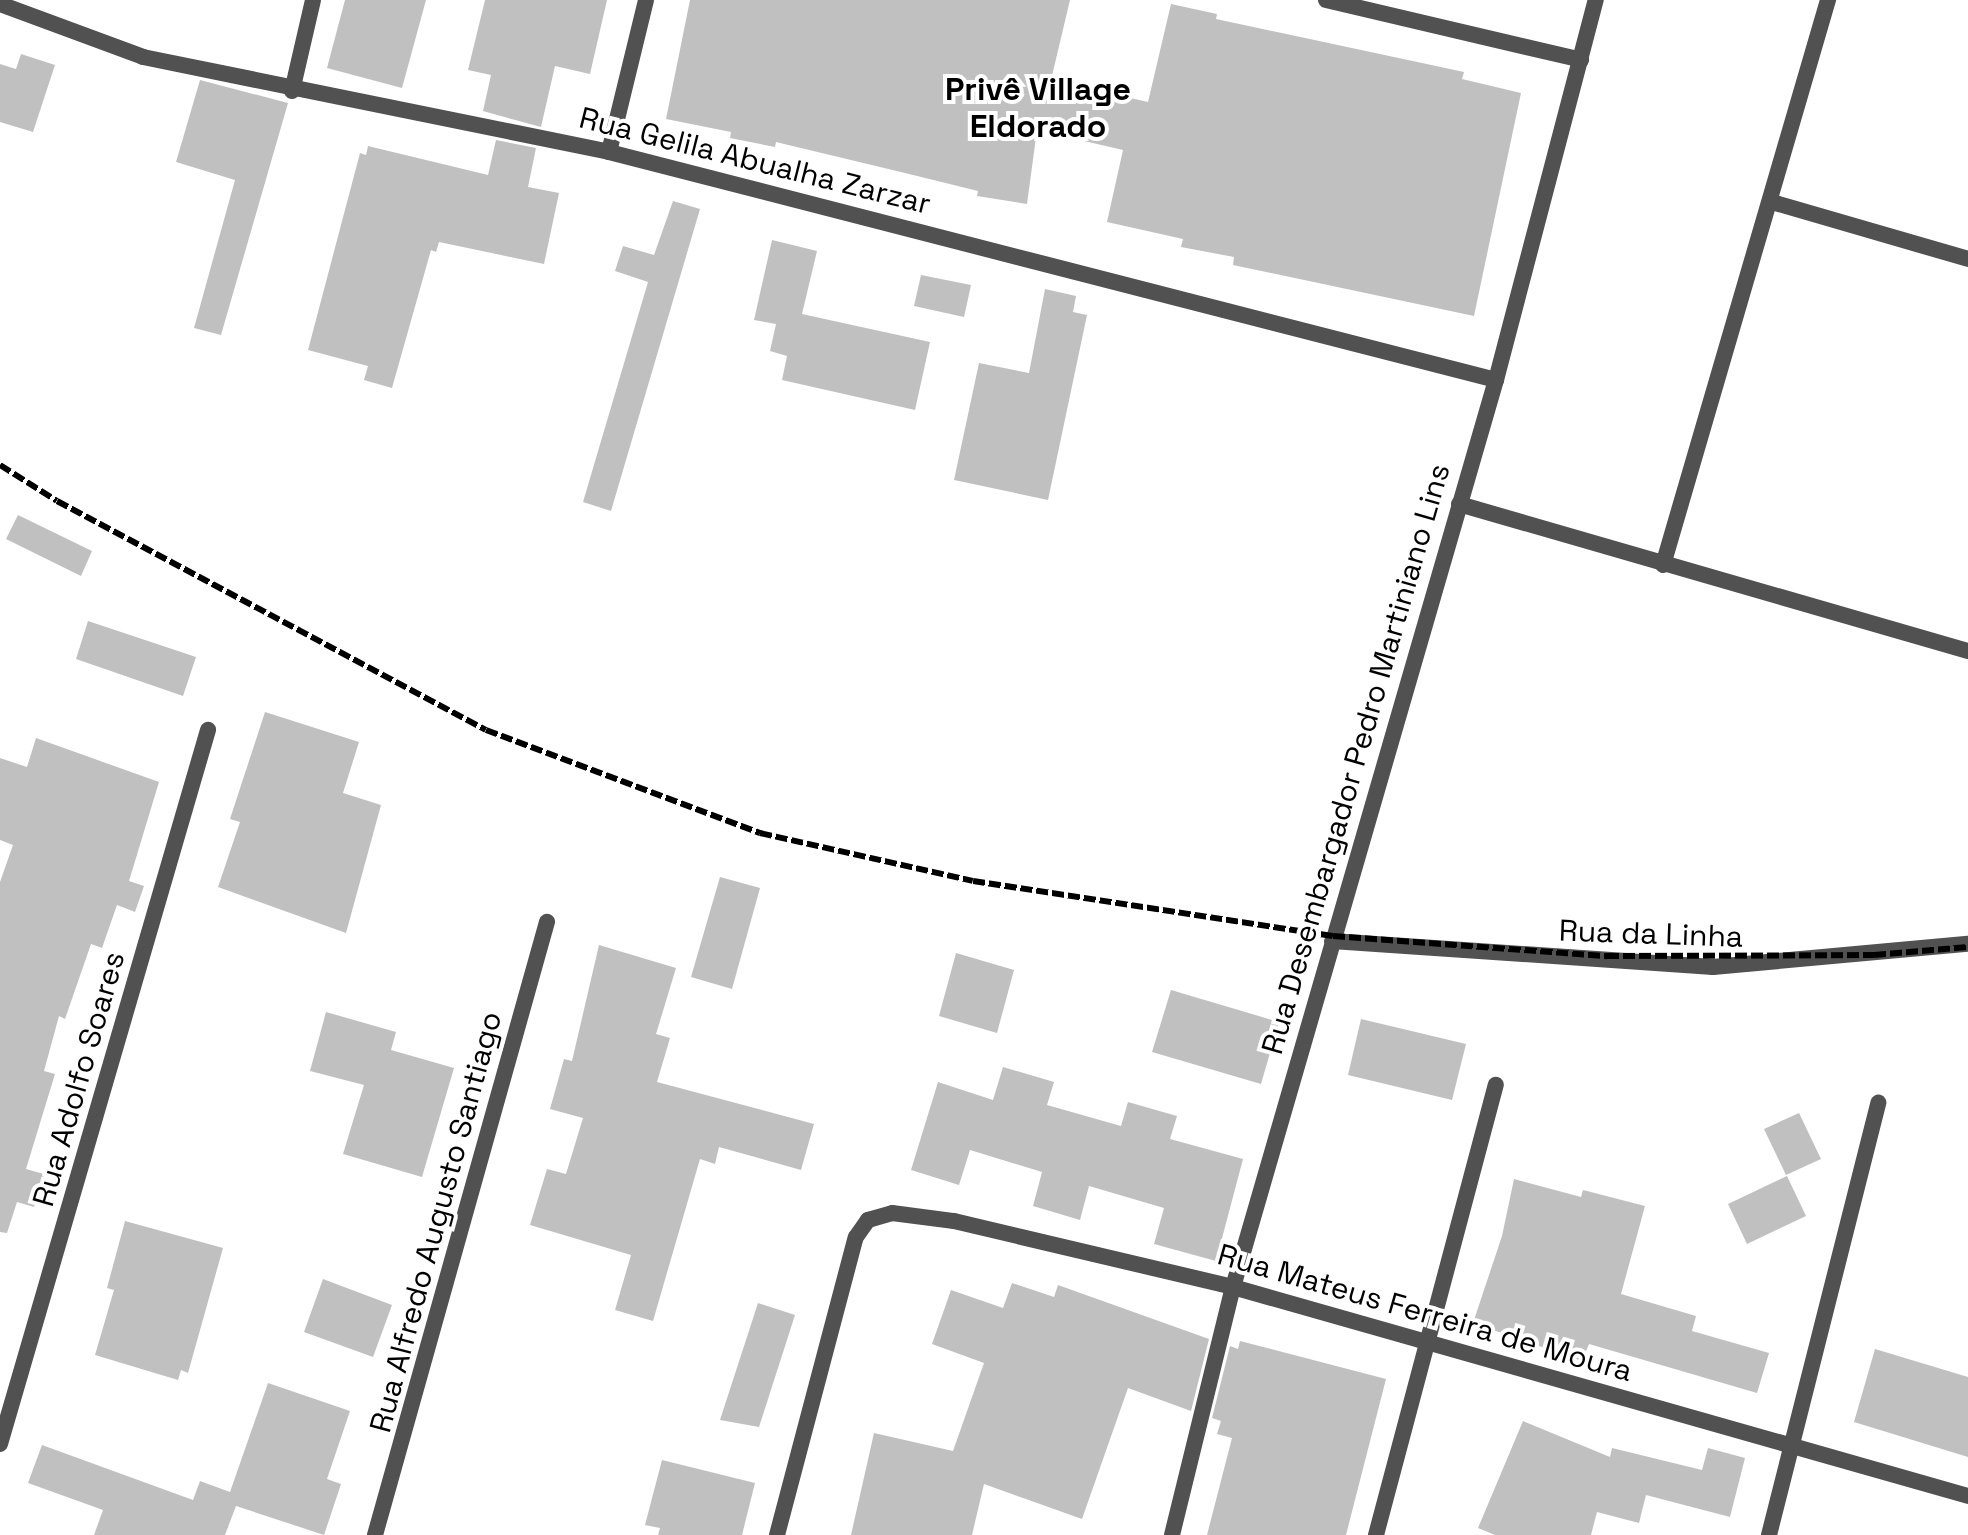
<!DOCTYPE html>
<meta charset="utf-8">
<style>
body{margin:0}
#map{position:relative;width:1968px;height:1535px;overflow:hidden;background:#fff;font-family:"Space Grotesk",sans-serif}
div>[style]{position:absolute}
.building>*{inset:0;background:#c0c0c0}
.minor>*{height:16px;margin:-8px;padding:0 8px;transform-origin:8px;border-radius:8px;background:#515151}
.rail>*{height:6px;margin-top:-3px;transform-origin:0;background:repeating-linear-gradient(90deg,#000 0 12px,transparent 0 16px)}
span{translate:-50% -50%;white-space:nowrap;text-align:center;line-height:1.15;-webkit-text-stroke:8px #fff;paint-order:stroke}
.street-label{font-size:30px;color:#000}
.neighbourhood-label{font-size:32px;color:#000;font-weight:700}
</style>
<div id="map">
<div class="building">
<i style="clip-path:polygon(345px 0,426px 0,402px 88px,327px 68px)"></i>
<i style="clip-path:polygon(485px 0,607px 0,590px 74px,555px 66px,541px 127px,483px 111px,491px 75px,468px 70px)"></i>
<i style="clip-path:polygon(690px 0,1070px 0,1051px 80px,1148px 102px,1171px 4px,1217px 14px,1216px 19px,1464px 72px,1462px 79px,1521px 93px,1474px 316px,1233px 265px,1234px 257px,1181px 247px,1183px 239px,1107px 222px,1123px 150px,1037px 130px,1027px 204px,977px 196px,978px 191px,905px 173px,776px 142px,775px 147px,730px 138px,731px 132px,666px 119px)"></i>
<i style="clip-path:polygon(21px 54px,55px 65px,33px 132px,0 122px,0 64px,16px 69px)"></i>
<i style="clip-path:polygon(200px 80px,288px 103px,221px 335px,194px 328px,235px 180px,176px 162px)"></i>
<i style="clip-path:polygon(496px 140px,536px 148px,528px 187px,559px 193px,544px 264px,439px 242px,436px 252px,431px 250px,392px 388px,364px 380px,368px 366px,308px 350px,360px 153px,366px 155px,368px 146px,488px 175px)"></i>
<i style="clip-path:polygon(673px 201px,700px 209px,611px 511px,583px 502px,648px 282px,615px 271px,623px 246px,654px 255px)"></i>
<i style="clip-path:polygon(772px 240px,817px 251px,802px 314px,930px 342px,915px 410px,782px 380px,787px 356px,770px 351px,776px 324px,754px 320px)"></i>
<i style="clip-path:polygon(921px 275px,971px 285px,964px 317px,914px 306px)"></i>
<i style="clip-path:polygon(1045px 289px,1076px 296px,1073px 312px,1087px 315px,1048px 500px,954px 480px,979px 363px,1029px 373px)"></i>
<i style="clip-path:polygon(18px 515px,92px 551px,81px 576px,6px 539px)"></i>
<i style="clip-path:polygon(88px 621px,196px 657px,183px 696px,76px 659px)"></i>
<i style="clip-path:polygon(265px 712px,359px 742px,343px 793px,381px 805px,346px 933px,218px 887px,240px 822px,230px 819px)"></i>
<i style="clip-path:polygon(36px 738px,159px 782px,129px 881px,144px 886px,135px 912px,117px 905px,102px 948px,91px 944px,65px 1019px,59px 1016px,44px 1071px,55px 1074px,26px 1169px,44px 1174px,34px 1207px,17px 1202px,7px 1233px,0 1232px,0 882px,13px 845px,0 840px,0 758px,27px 767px)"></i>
<i style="clip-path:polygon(720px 877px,760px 888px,732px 989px,691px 977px)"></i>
<i style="clip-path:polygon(599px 945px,676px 968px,656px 1034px,670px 1038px,657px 1082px,814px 1124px,801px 1170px,719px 1147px,715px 1164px,700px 1159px,653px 1321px,615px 1310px,631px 1255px,530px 1225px,547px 1169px,566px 1174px,583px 1118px,550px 1109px,564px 1059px,572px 1061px)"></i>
<i style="clip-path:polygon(956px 953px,1014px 970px,997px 1033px,939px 1016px)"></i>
<i style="clip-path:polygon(1171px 990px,1279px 1022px,1261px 1084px,1152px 1052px)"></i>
<i style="clip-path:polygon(326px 1012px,396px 1032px,391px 1050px,454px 1068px,422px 1177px,343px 1154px,364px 1085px,310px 1071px)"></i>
<i style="clip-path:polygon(1361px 1019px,1466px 1044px,1452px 1100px,1348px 1075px)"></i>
<i style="clip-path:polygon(1003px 1067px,1054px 1082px,1047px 1105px,1121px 1126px,1128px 1102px,1177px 1116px,1170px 1139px,1243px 1159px,1216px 1261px,1154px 1244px,1164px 1208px,1089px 1186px,1080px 1220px,1033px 1206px,1042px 1172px,970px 1150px,959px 1185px,911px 1170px,938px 1082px,993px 1100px)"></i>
<i style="clip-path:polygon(1799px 1113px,1821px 1159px,1786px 1175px,1764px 1129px)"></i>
<i style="clip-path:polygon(1787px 1176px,1806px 1216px,1747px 1244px,1728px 1204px)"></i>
<i style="clip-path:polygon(1514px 1179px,1581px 1197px,1583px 1190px,1645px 1206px,1621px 1294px,1696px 1316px,1692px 1331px,1769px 1353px,1757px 1393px,1589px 1344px,1582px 1361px,1473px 1323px,1502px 1236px)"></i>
<i style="clip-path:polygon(125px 1221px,223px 1248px,188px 1373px,181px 1370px,178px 1380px,95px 1355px,114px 1290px,107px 1288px)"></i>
<i style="clip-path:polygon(323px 1279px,392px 1305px,373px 1357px,304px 1332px)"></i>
<i style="clip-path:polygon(1012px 1283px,1054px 1297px,1058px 1285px,1209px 1339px,1191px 1411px,1128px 1388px,1082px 1519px,984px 1484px,972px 1535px,851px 1535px,874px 1433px,953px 1451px,984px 1363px,932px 1344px,951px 1290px,1003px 1308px)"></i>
<i style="clip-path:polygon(758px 1303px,795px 1315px,759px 1427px,720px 1420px)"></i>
<i style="clip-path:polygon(1240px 1341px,1386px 1379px,1346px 1535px,1207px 1535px,1232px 1438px,1217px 1434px,1221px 1421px,1212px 1418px,1230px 1346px,1238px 1349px)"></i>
<i style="clip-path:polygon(1875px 1349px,1968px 1377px,1968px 1457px,1854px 1422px)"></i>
<i style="clip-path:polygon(268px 1383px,350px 1411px,327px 1479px,341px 1484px,324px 1535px,236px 1506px,225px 1535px,94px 1535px,103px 1510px,28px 1483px,42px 1445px,193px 1500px,200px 1481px,230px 1492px)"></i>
<i style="clip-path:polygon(1523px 1421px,1610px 1457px,1612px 1448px,1702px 1470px,1708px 1448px,1745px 1458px,1730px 1517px,1646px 1495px,1639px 1523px,1597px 1512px,1591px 1535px,1495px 1535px,1478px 1528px)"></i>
<i style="clip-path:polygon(662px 1460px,755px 1483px,742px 1535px,658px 1535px,660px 1528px,645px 1525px)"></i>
</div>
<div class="minor">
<i style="left:1326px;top:0;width:262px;rotate:13.2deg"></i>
<i style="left:0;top:4px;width:153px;rotate:20.3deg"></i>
<i style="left:143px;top:57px;width:476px;rotate:11.5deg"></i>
<i style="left:609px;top:152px;width:916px;rotate:14.42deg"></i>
<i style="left:292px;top:91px;width:93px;rotate:-77deg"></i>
<i style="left:609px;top:152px;width:156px;rotate:-76.3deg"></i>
<i style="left:1772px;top:202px;width:204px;rotate:16.2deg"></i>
<i style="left:1459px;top:504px;width:530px;rotate:16.11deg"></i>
<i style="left:1663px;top:565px;width:589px;rotate:-73.72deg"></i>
<i style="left:1332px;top:941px;width:382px;rotate:3.9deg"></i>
<i style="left:1713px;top:967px;width:256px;rotate:-5.2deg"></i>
<i style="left:0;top:1444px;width:744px;rotate:-73.76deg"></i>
<i style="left:375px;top:1535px;width:637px;rotate:-74.33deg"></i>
<i style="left:777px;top:1535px;width:308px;rotate:-75.2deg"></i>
<i style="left:856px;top:1237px;width:21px;rotate:-55deg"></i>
<i style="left:868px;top:1220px;width:25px;rotate:-16deg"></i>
<i style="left:892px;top:1213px;width:63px;rotate:7.4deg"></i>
<i style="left:954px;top:1221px;width:287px;rotate:13.3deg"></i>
<i style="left:1233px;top:1287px;width:764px;rotate:15.87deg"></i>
<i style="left:1172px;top:1535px;width:255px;rotate:-76.2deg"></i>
<i style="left:1233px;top:1287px;width:944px;rotate:-73.83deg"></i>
<i style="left:1496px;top:380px;width:393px;rotate:-75.3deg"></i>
<i style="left:1376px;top:1535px;width:466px;rotate:-75.1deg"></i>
<i style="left:1769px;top:1535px;width:446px;rotate:-75.8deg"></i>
</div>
<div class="rail">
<i style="left:0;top:465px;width:67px;rotate:32.3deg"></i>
<i style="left:57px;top:501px;width:486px;rotate:28.1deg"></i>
<i style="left:486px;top:730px;width:293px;rotate:20.6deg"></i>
<i style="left:760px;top:833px;width:218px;rotate:12.7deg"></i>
<i style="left:973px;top:881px;width:364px;rotate:8.7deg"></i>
<i style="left:1333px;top:936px;width:275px;rotate:4.2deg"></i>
<i style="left:1607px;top:956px;width:267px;rotate:-0.2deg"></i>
<i style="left:1874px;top:955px;width:94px;rotate:-4.9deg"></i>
</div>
<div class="street-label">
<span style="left:755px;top:161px;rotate:14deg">Rua Gelila Abualha Zarzar</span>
<span style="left:1356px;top:759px;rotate:-74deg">Rua Desembargador Pedro Martiniano Lins</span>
<span style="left:1651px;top:934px;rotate:2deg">Rua da Linha</span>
<span style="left:79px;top:1079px;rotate:-74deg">Rua Adolfo Soares</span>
<span style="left:436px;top:1222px;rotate:-75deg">Rua Alfredo Augusto Santiago</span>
<span style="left:1425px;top:1313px;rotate:16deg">Rua Mateus Ferreira de Moura</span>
</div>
<div class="neighbourhood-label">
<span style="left:1038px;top:108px">Privê Village<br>Eldorado</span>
</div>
</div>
